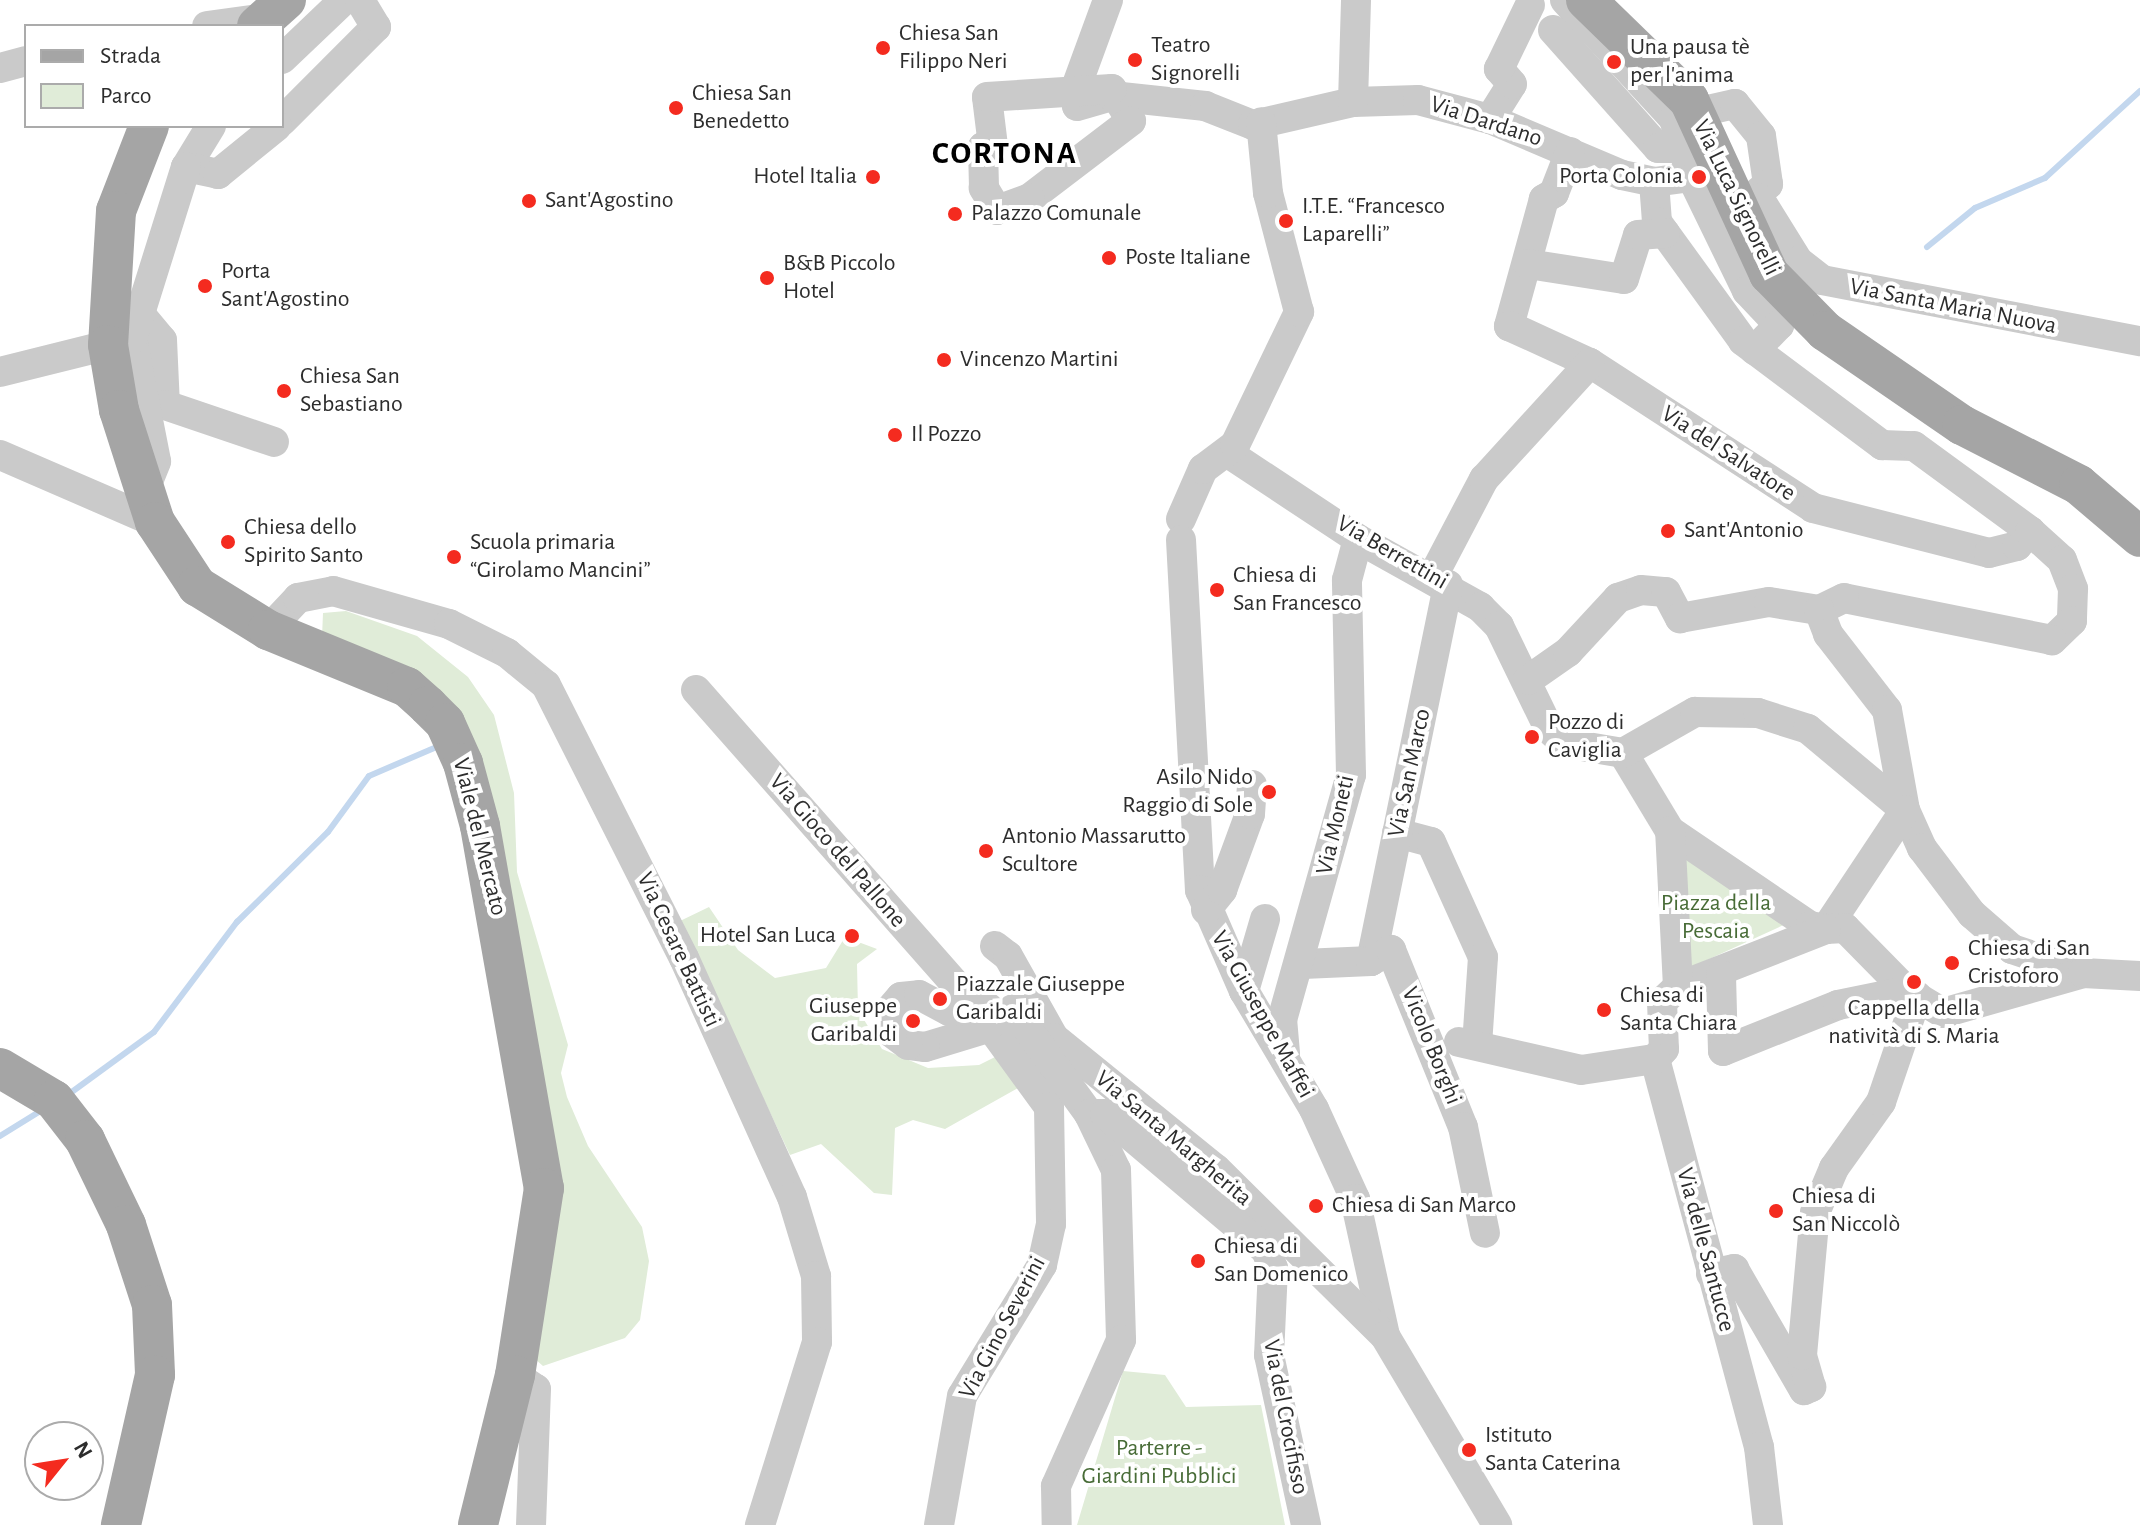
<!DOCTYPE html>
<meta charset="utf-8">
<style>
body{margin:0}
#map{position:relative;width:2140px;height:1525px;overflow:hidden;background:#fff;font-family:"Alegreya Sans",sans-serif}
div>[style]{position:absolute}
.green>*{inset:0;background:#e0ecd8}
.stream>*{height:6px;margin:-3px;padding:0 3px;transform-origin:3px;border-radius:3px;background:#c3d7ee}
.minor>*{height:30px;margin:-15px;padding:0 15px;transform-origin:15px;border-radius:15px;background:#cacaca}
.major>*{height:40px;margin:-20px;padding:0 20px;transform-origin:20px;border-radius:20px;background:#a5a5a5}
.dots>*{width:22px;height:22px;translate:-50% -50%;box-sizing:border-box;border:4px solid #fff;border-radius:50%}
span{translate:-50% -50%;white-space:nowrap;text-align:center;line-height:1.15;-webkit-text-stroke:8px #fff;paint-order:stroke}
.poi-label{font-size:24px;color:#2d2d2d}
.left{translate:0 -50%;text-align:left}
.right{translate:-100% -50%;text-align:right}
.street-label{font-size:24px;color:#2d2d2d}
.park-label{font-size:24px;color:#486c37}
.district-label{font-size:32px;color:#000;font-weight:700;letter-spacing:2px}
.legend{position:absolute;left:24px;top:24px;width:260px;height:104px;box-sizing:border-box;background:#fff;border:2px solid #ababab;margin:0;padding:10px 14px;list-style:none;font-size:24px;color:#2d2d2d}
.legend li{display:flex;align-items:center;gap:16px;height:40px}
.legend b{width:40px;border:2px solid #ababab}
.north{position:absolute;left:24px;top:1421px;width:80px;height:80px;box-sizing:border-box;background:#fff;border:2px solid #ababab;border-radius:50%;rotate:60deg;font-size:22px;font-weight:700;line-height:32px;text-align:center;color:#2d2d2d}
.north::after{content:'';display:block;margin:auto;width:28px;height:36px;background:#f42b1f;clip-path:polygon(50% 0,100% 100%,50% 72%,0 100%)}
</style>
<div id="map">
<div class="green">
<i style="clip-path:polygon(346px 611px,417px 636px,468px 677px,494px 715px,514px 793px,517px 872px,568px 1045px,561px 1073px,567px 1097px,588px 1146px,642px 1227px,649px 1261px,640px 1320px,625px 1338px,543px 1366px,527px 1352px,551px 1264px,475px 757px,322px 637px,323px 613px)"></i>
<i style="clip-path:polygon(1676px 851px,1788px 923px,1683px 971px)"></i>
<i style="clip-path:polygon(709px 907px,738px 950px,775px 978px,826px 968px,845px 937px,877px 949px,857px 964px,858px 1010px,882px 1049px,928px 1068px,979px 1065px,999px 1055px,1020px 1087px,945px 1129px,913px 1120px,895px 1128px,892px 1195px,874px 1193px,821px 1144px,790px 1155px,680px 921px)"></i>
<i style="clip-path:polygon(1123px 1371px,1165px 1375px,1186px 1407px,1261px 1405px,1285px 1525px,1077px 1525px)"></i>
</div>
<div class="stream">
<i style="left:1927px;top:247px;width:62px;rotate:-39.1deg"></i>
<i style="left:1975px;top:208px;width:76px;rotate:-23.2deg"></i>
<i style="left:2045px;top:178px;width:129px;rotate:-42.5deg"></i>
<i style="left:69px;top:1094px;width:105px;rotate:-36.1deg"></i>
<i style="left:154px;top:1032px;width:138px;rotate:-53deg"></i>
<i style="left:237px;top:922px;width:128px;rotate:-44.7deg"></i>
<i style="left:328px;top:832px;width:69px;rotate:-53.8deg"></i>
<i style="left:369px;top:776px;width:71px;rotate:-23.3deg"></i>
<i style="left:0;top:1136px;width:49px;rotate:-31.8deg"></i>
</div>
<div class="minor">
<i style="left:1108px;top:0;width:99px;rotate:110.1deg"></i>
<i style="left:1074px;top:93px;width:13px;rotate:77deg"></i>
<i style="left:1077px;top:106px;width:36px;rotate:-16deg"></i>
<i style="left:1112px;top:96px;width:94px;rotate:6.1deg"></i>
<i style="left:1205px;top:106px;width:52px;rotate:21.6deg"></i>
<i style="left:1253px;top:125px;width:103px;rotate:-13deg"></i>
<i style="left:1353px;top:102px;width:65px;rotate:-1.8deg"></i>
<i style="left:1418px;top:100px;width:74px;rotate:14.8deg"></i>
<i style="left:1490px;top:119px;width:143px;rotate:23deg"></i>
<i style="left:1622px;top:175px;width:33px;rotate:12deg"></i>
<i style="left:1654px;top:182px;width:68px;rotate:-7.7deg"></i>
<i style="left:1565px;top:0;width:161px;rotate:47.5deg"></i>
<i style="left:1674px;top:119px;width:62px;rotate:73deg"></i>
<i style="left:1692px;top:178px;width:126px;rotate:64deg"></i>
<i style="left:1747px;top:291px;width:47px;rotate:46.7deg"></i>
<i style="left:1779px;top:325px;width:35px;rotate:134deg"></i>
<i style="left:207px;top:26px;width:60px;rotate:-7.7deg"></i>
<i style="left:1553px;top:30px;width:158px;rotate:48.3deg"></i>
<i style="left:1658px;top:148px;width:25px"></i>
<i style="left:282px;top:59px;width:86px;rotate:-43.6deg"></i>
<i style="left:0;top:68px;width:27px;rotate:-15deg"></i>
<i style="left:1112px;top:89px;width:37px;rotate:59deg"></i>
<i style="left:1131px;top:121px;width:127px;rotate:142.7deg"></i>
<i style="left:1030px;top:198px;width:35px;rotate:160deg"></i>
<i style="left:997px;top:210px;width:26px;rotate:-121deg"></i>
<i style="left:984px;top:188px;width:41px;rotate:-91.4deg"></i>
<i style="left:983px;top:147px;width:10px;rotate:-6deg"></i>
<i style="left:993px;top:146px;width:49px;rotate:-97deg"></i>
<i style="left:987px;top:97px;width:125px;rotate:-3.7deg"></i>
<i style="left:1353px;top:102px;width:102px;rotate:-88.3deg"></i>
<i style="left:1695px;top:113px;width:41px;rotate:-12.7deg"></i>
<i style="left:1735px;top:104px;width:41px;rotate:50.9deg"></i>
<i style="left:1761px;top:136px;width:49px;rotate:81.7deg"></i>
<i style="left:1768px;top:184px;width:34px;rotate:140deg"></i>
<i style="left:1490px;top:119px;width:41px;rotate:-57.8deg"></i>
<i style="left:1512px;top:84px;width:20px;rotate:-131deg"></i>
<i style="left:1499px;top:69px;width:71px;rotate:-64.2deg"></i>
<i style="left:282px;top:121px;width:133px;rotate:-45deg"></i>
<i style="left:376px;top:27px;width:31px;rotate:-121deg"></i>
<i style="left:211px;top:126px;width:48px;rotate:121.4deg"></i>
<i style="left:186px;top:167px;width:33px;rotate:12deg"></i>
<i style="left:218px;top:174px;width:76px;rotate:-39.1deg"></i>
<i style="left:1570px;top:152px;width:44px;rotate:111.3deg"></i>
<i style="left:1554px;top:193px;width:12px;rotate:149deg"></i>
<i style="left:1544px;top:199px;width:132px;rotate:105.4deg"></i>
<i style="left:1509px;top:326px;width:89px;rotate:24.6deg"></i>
<i style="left:1590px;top:363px;width:266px;rotate:33deg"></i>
<i style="left:1813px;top:508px;width:182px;rotate:14.3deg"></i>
<i style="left:1989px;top:553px;width:29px;rotate:-14deg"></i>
<i style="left:2017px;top:546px;width:20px;rotate:-49deg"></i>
<i style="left:1654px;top:182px;width:40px;rotate:85.7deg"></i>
<i style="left:1657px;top:222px;width:147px;rotate:54.1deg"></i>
<i style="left:1743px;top:341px;width:174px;rotate:36.8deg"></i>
<i style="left:1882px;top:445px;width:32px;rotate:2deg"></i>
<i style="left:1914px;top:446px;width:144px;rotate:36.2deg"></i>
<i style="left:2030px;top:531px;width:43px;rotate:42.2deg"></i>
<i style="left:2062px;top:560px;width:31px;rotate:69deg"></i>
<i style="left:2073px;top:589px;width:32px;rotate:92deg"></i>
<i style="left:2072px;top:621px;width:28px;rotate:136deg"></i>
<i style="left:2052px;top:640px;width:212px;rotate:-168.6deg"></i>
<i style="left:1844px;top:598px;width:28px;rotate:154deg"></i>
<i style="left:1759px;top:198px;width:74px;rotate:58.2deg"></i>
<i style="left:1798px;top:261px;width:31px;rotate:38deg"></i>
<i style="left:1822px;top:280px;width:324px;rotate:10.9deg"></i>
<i style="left:1528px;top:264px;width:97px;rotate:8.9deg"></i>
<i style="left:1624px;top:279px;width:46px;rotate:-72.3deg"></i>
<i style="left:1638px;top:235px;width:27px;rotate:-4deg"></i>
<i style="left:140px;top:314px;width:34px;rotate:50deg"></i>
<i style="left:162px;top:340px;width:65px;rotate:87.4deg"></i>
<i style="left:165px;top:405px;width:115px;rotate:18.7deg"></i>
<i style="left:0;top:372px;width:111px;rotate:-14deg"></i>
<i style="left:1228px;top:453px;width:156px;rotate:33.5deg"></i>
<i style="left:1358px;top:539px;width:140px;rotate:29.1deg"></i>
<i style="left:1480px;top:607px;width:27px;rotate:45deg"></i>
<i style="left:1499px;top:626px;width:114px;rotate:64.1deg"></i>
<i style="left:1549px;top:729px;width:21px;rotate:43deg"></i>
<i style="left:1564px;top:743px;width:60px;rotate:9.6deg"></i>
<i style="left:1623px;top:753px;width:91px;rotate:58.9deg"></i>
<i style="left:0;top:455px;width:169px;rotate:23.4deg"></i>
<i style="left:143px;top:494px;width:35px;rotate:-68deg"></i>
<i style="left:156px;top:461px;width:124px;rotate:-101.1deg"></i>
<i style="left:132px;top:339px;width:180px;rotate:-72.6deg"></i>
<i style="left:1181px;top:519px;width:55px;rotate:-66.3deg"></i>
<i style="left:1203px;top:469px;width:40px;rotate:-37deg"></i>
<i style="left:1235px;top:445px;width:148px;rotate:-64.3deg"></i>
<i style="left:1299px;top:312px;width:123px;rotate:-104.6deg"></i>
<i style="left:1268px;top:193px;width:71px;rotate:-95.6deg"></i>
<i style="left:1181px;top:540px;width:351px;rotate:86.9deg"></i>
<i style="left:1200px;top:890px;width:110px;rotate:66.5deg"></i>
<i style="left:1244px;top:991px;width:137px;rotate:59.3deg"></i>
<i style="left:1314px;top:1109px;width:99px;rotate:65.5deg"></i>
<i style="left:1355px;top:1199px;width:140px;rotate:77.6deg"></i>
<i style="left:1433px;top:576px;width:110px;rotate:-62.3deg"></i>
<i style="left:1484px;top:479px;width:157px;rotate:-47.6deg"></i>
<i style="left:268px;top:630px;width:44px;rotate:-46.8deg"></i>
<i style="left:298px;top:598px;width:36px;rotate:-11deg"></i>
<i style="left:333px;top:591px;width:121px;rotate:15.9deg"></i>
<i style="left:449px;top:624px;width:65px;rotate:26.6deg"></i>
<i style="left:507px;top:653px;width:50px;rotate:39.4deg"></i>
<i style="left:546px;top:685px;width:306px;rotate:63.2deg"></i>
<i style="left:684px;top:958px;width:262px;rotate:65.7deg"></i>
<i style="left:792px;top:1197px;width:83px;rotate:73.1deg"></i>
<i style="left:816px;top:1276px;width:66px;rotate:89.1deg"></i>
<i style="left:817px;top:1342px;width:192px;rotate:107.3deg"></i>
<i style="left:1528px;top:680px;width:49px;rotate:-35deg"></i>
<i style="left:1568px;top:652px;width:74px;rotate:-47.2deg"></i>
<i style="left:1618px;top:598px;width:24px;rotate:-19deg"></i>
<i style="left:1641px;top:590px;width:25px;rotate:5deg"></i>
<i style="left:1666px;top:592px;width:30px;rotate:62deg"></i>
<i style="left:1680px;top:618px;width:90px;rotate:-10.2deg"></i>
<i style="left:1769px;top:602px;width:51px;rotate:9.1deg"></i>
<i style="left:1819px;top:610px;width:26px;rotate:69deg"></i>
<i style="left:1828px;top:634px;width:96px;rotate:52.2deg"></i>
<i style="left:1887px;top:710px;width:102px;rotate:79.8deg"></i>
<i style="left:696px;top:690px;width:428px;rotate:48.6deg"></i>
<i style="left:979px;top:1011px;width:119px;rotate:53.9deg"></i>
<i style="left:1049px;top:1107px;width:117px;rotate:89deg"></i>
<i style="left:1051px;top:1224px;width:42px;rotate:102.4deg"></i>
<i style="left:1042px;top:1265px;width:153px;rotate:121.4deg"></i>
<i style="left:962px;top:1396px;width:131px;rotate:100.1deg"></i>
<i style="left:1623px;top:753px;width:83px;rotate:-29.7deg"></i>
<i style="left:1695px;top:712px;width:63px;rotate:0.9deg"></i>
<i style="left:1758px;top:713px;width:52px;rotate:17.7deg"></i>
<i style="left:1808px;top:729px;width:126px;rotate:39.9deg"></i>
<i style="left:1905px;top:810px;width:42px;rotate:65.9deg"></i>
<i style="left:1922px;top:848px;width:83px;rotate:52.9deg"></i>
<i style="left:1972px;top:914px;width:53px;rotate:41.2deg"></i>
<i style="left:2012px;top:949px;width:75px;rotate:18.7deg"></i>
<i style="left:1905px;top:810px;width:143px;rotate:123.6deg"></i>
<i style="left:1826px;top:929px;width:19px;rotate:-3deg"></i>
<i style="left:1845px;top:928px;width:88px;rotate:45.5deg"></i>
<i style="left:1907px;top:991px;width:42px;rotate:31.4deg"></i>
<i style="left:1943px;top:1013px;width:146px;rotate:-15.9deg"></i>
<i style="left:2083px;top:973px;width:57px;rotate:3deg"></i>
<i style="left:1670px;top:831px;width:169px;rotate:34.2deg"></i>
<i style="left:1810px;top:926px;width:16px;rotate:11deg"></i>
<i style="left:1826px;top:929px;width:159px;rotate:158.6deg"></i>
<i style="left:1678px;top:987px;width:156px;rotate:-92.9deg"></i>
<i style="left:1397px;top:833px;width:35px;rotate:15deg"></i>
<i style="left:1431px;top:842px;width:126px;rotate:65.7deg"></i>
<i style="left:1483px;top:957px;width:88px;rotate:93.9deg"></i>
<i style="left:1206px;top:910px;width:26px;rotate:-51deg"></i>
<i style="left:1222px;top:890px;width:81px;rotate:-69.8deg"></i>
<i style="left:1250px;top:814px;width:29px;rotate:-86deg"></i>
<i style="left:995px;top:946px;width:16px;rotate:38deg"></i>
<i style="left:1008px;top:956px;width:94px;rotate:60.7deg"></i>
<i style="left:1054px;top:1038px;width:208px;rotate:39deg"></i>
<i style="left:1216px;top:1169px;width:238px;rotate:44.7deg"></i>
<i style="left:1385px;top:1336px;width:220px;rotate:59.3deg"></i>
<i style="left:1371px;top:961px;width:384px;rotate:-78.4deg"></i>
<i style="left:1303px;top:964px;width:68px;rotate:-2.5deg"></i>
<i style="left:1371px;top:961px;width:23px;rotate:-29deg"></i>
<i style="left:1391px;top:950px;width:191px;rotate:67.9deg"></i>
<i style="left:1463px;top:1127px;width:108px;rotate:78.3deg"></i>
<i style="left:1721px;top:975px;width:76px;rotate:88.5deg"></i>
<i style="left:1723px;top:1051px;width:124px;rotate:-21.8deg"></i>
<i style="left:1838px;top:1005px;width:70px;rotate:-11.5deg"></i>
<i style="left:1678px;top:987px;width:22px;rotate:137deg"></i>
<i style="left:1662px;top:1002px;width:47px;rotate:87.6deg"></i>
<i style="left:1664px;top:1049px;width:13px;rotate:132deg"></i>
<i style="left:1655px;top:1059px;width:402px;rotate:75deg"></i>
<i style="left:1759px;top:1447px;width:79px;rotate:83.4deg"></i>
<i style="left:1244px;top:991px;width:75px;rotate:-73.7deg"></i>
<i style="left:1013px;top:1009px;width:130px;rotate:54.1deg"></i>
<i style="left:1089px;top:1114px;width:62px;rotate:64.3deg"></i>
<i style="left:1116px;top:1170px;width:170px;rotate:88.3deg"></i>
<i style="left:1121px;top:1340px;width:160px;rotate:114deg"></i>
<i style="left:1056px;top:1486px;width:39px;rotate:89deg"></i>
<i style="left:988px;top:1028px;width:66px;rotate:163.2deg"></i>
<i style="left:925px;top:1047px;width:17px;rotate:-173deg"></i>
<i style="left:908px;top:1045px;width:20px;rotate:-143deg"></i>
<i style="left:892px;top:1033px;width:21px;rotate:-104deg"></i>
<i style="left:887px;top:1013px;width:21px;rotate:-49deg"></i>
<i style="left:901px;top:997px;width:18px;rotate:-6deg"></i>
<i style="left:919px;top:995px;width:34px;rotate:28deg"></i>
<i style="left:949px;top:1011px;width:40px;rotate:-4.3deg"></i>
<i style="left:1459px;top:1042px;width:125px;rotate:12.9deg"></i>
<i style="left:1581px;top:1070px;width:75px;rotate:-8.5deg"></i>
<i style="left:1285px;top:1053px;width:33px;rotate:-95deg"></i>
<i style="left:1282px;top:1020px;width:255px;rotate:-74.3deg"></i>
<i style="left:1351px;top:775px;width:195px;rotate:-91.2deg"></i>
<i style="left:1347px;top:580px;width:42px;rotate:-75deg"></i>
<i style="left:1089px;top:1114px;width:16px"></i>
<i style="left:1105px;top:1114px;width:211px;rotate:40.2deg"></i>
<i style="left:1266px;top:1250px;width:19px;rotate:69deg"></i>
<i style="left:1273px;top:1268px;width:87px;rotate:92.6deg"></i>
<i style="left:1269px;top:1355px;width:174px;rotate:77.7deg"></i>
<i style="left:1711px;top:1274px;width:24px;rotate:-12deg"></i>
<i style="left:1734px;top:1269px;width:140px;rotate:60deg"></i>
<i style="left:1804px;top:1390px;width:8px;rotate:-23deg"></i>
<i style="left:1811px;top:1387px;width:33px;rotate:-106deg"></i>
<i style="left:1802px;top:1355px;width:143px;rotate:-84.8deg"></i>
<i style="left:1815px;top:1213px;width:49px;rotate:-67.1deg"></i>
<i style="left:1834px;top:1168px;width:81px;rotate:-54.5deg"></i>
<i style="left:1881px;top:1102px;width:112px;rotate:-71.2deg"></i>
<i style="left:515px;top:1375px;width:25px;rotate:34deg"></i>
<i style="left:536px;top:1389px;width:136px;rotate:92.1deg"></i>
</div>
<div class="major">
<i style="left:1586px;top:0;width:144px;rotate:44.2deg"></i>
<i style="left:1689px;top:100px;width:192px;rotate:65.3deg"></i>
<i style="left:1769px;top:274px;width:80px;rotate:45.5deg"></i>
<i style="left:1825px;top:331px;width:166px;rotate:34.5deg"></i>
<i style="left:1962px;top:425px;width:131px;rotate:27.1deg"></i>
<i style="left:2079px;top:485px;width:80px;rotate:40.4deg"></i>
<i style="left:257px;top:26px;width:39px;rotate:-42deg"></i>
<i style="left:149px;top:126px;width:91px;rotate:111.2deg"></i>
<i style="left:116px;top:211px;width:134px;rotate:93.4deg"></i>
<i style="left:108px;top:345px;width:66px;rotate:80.4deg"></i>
<i style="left:119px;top:410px;width:118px;rotate:72.2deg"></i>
<i style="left:155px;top:522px;width:77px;rotate:56.7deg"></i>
<i style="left:197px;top:586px;width:84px;rotate:31.8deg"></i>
<i style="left:268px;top:630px;width:150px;rotate:22.3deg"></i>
<i style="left:407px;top:687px;width:28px;rotate:42deg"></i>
<i style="left:428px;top:706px;width:24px;rotate:45deg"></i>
<i style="left:445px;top:723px;width:44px;rotate:65.8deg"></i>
<i style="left:463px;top:763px;width:65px;rotate:74.9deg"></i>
<i style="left:480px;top:826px;width:368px;rotate:80deg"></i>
<i style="left:544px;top:1188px;width:189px;rotate:98.8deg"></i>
<i style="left:515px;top:1375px;width:154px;rotate:103.9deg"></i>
<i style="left:0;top:1068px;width:63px;rotate:30.7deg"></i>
<i style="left:54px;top:1100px;width:51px;rotate:52.2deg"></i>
<i style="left:85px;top:1140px;width:94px;rotate:64.2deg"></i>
<i style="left:126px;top:1225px;width:84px;rotate:72deg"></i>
<i style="left:152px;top:1305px;width:70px;rotate:87.5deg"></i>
<i style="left:155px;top:1375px;width:154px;rotate:102.8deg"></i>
</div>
<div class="dots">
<i style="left:883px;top:48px;background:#f42b1f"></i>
<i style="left:1135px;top:60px;background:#f42b1f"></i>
<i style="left:1614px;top:62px;background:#f42b1f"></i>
<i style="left:676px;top:108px;background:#f42b1f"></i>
<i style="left:873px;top:177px;background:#f42b1f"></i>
<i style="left:1699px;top:177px;background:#f42b1f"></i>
<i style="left:529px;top:201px;background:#f42b1f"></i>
<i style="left:955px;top:214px;background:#f42b1f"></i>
<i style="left:1286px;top:221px;background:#f42b1f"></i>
<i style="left:1109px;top:258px;background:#f42b1f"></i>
<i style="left:767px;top:278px;background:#f42b1f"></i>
<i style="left:205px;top:286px;background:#f42b1f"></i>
<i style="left:944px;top:360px;background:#f42b1f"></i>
<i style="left:284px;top:391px;background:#f42b1f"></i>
<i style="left:895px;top:435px;background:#f42b1f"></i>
<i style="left:1668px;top:531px;background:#f42b1f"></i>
<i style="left:228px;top:542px;background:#f42b1f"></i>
<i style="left:454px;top:557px;background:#f42b1f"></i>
<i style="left:1217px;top:590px;background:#f42b1f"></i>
<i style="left:1532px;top:737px;background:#f42b1f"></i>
<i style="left:1269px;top:792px;background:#f42b1f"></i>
<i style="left:986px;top:851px;background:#f42b1f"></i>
<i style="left:852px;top:936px;background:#f42b1f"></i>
<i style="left:1952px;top:963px;background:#f42b1f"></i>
<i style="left:1914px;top:982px;background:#f42b1f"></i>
<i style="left:940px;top:999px;background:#f42b1f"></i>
<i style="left:1604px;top:1010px;background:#f42b1f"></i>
<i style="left:913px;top:1021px;background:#f42b1f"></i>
<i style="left:1316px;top:1206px;background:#f42b1f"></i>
<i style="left:1776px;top:1211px;background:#f42b1f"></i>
<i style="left:1198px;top:1261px;background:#f42b1f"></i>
<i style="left:1469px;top:1450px;background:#f42b1f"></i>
</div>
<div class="poi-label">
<span class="left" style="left:899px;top:48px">Chiesa San<br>Filippo Neri</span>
<span class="left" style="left:1151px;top:60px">Teatro<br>Signorelli</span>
<span class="left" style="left:1630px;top:62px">Una pausa tè<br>per l'anima</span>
<span class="left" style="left:692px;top:108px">Chiesa San<br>Benedetto</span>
<span class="right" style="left:857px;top:177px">Hotel Italia</span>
<span class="right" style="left:1683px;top:177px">Porta Colonia</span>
<span class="left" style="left:545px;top:201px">Sant'Agostino</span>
<span class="left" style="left:1302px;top:221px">I.T.E. “Francesco<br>Laparelli”</span>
<span class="left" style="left:971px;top:214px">Palazzo Comunale</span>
<span class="left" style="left:1125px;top:258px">Poste Italiane</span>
<span class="left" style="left:783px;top:278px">B&amp;B Piccolo<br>Hotel</span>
<span class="left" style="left:221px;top:286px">Porta<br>Sant'Agostino</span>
<span class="left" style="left:960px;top:360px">Vincenzo Martini</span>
<span class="left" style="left:300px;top:391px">Chiesa San<br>Sebastiano</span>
<span class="left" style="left:911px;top:435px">Il Pozzo</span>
<span class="left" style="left:244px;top:542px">Chiesa dello<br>Spirito Santo</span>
<span class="left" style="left:1684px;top:531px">Sant'Antonio</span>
<span class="left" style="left:470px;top:557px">Scuola primaria<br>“Girolamo Mancini”</span>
<span class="left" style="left:1233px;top:590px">Chiesa di<br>San Francesco</span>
<span class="left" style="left:1548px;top:737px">Pozzo di<br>Caviglia</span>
<span class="right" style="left:1253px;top:792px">Asilo Nido<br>Raggio di Sole</span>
<span class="left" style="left:1002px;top:851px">Antonio Massarutto<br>Scultore</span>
<span class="right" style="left:836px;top:936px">Hotel San Luca</span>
<span class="left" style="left:1968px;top:963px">Chiesa di San<br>Cristoforo</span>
<span class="left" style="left:956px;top:999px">Piazzale Giuseppe<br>Garibaldi</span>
<span class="left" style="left:1620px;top:1010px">Chiesa di<br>Santa Chiara</span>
<span class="right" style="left:897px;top:1021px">Giuseppe<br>Garibaldi</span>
<span style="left:1914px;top:1023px">Cappella della<br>natività di S. Maria</span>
<span class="left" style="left:1792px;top:1211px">Chiesa di<br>San Niccolò</span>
<span class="left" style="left:1332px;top:1206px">Chiesa di San Marco</span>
<span class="left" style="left:1214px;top:1261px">Chiesa di<br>San Domenico</span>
<span class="left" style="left:1485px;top:1450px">Istituto<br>Santa Caterina</span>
</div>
<div class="street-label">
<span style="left:1486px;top:122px;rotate:18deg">Via Dardano</span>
<span style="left:1736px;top:198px;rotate:64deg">Via Luca Signorelli</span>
<span style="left:1953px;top:307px;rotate:11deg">Via Santa Maria Nuova</span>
<span style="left:1728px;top:454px;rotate:33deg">Via del Salvatore</span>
<span style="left:1392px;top:553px;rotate:30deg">Via Berrettini</span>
<span style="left:1410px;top:773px;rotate:-78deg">Via San Marco</span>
<span style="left:1336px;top:825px;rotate:-77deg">Via Moneti</span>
<span style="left:479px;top:837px;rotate:76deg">Viale del Mercato</span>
<span style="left:837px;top:851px;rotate:49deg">Via Gioco del Pallone</span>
<span style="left:678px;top:950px;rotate:65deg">Via Cesare Battisti</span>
<span style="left:1262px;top:1015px;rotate:61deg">Via Giuseppe Maffei</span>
<span style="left:1431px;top:1046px;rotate:68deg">Vicolo Borghi</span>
<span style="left:1173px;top:1139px;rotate:40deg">Via Santa Margherita</span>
<span style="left:1705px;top:1250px;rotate:75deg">Via delle Santucce</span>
<span style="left:1003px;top:1328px;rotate:-62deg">Via Gino Severini</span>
<span style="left:1285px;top:1417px;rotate:79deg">Via del Crocifisso</span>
</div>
<div class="park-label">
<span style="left:1716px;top:918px">Piazza della<br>Pescaia</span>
<span style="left:1159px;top:1463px">Parterre -<br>Giardini Pubblici</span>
</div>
<div class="district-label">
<span style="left:1005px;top:153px">CORTONA</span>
</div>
<ul class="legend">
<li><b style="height:10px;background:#a5a5a5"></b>Strada</li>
<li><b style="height:22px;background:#e0ecd8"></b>Parco</li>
</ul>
<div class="north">N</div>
</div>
